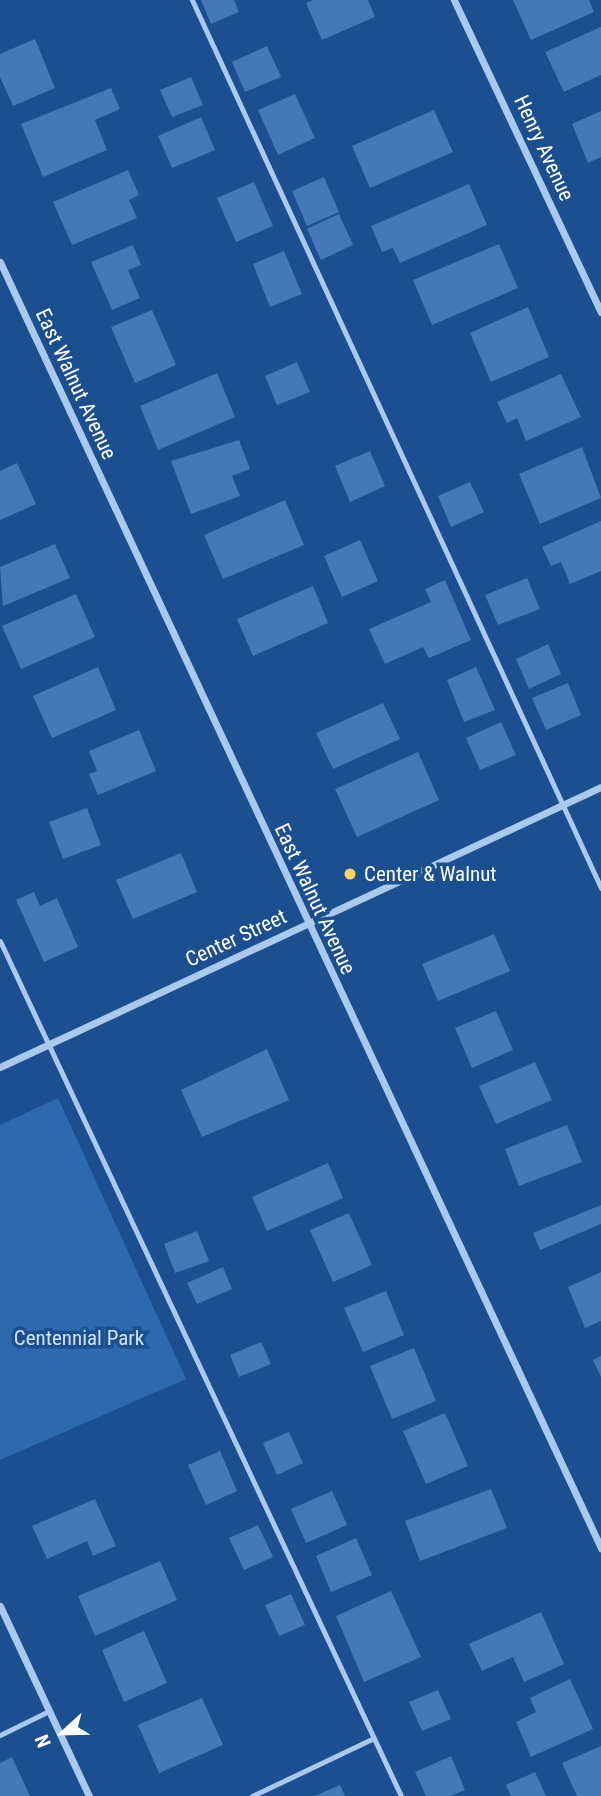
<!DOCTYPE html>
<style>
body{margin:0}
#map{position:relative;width:601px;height:1796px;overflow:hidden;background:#1b4f8f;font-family:"Roboto Condensed",sans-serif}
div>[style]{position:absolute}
.green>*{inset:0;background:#2e69ad}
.building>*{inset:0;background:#4478b7}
.lane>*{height:5px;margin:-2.5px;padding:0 2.5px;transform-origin:2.5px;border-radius:2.5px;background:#a9c9ee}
.street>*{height:7px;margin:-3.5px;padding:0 3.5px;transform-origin:3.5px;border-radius:3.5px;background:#a9c9ee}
.dots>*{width:19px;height:19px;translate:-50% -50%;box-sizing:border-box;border:4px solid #1b4f8f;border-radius:50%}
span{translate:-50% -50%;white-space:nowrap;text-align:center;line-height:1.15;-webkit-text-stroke:7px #1b4f8f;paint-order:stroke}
.street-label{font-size:21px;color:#fff}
.poi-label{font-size:21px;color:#fff}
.left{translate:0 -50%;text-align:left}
.park-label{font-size:21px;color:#cfe3fa}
.north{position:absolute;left:28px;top:1698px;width:70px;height:70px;-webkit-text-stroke:5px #1b4f8f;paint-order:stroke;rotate:248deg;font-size:19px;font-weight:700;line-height:28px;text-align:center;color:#fff}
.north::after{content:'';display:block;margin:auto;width:24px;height:32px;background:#fff;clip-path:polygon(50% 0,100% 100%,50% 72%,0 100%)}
</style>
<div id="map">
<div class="green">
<i style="clip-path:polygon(58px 1098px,186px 1379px,0 1460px,0 1125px)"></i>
</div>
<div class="building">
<i style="clip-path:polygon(201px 0,234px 0,239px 12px,211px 24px)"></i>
<i style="clip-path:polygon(313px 0,368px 0,375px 17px,322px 40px,306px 3px)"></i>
<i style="clip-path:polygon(513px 0,589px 0,594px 12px,531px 40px)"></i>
<i style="clip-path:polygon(601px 27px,601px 75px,564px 92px,545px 52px)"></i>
<i style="clip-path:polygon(35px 39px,55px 88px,13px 106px,0 77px,0 54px)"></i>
<i style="clip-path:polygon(267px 46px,281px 77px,245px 92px,232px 62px)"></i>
<i style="clip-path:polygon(191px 77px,203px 105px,172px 117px,160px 90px)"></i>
<i style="clip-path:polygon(111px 88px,120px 109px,95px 120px,107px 150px,43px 177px,21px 124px)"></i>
<i style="clip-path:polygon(295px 94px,315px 138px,278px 155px,258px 110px)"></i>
<i style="clip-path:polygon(434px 110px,453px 152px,370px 188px,352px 146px)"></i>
<i style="clip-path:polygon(601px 111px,601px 157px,588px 163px,572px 124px)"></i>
<i style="clip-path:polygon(201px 117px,215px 150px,172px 168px,158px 136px)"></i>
<i style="clip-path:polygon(128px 170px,139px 195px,129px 200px,137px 218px,72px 245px,53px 202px)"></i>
<i style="clip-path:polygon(324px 177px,339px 212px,307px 226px,292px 191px)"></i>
<i style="clip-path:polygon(254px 182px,273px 226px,236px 242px,217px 198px)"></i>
<i style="clip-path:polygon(469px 184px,487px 225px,400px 263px,393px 248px,382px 252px,371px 226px)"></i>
<i style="clip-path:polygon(339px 214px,353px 245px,321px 260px,307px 229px)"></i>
<i style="clip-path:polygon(499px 244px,518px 288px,432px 325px,413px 280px)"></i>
<i style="clip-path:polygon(133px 245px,141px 265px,128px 270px,140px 298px,112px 310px,91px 262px)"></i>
<i style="clip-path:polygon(284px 251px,302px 294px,270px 307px,253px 264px)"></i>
<i style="clip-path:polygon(528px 307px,549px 357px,491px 382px,470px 333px)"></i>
<i style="clip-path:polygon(152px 310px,176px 365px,135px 383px,111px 327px)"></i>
<i style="clip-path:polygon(297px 362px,310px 392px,277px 405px,265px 376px)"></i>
<i style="clip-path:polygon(217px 373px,235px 417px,158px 450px,140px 406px)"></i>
<i style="clip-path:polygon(561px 374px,581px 417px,526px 441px,517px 418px,507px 423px,497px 402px)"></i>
<i style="clip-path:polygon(239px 440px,250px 469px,232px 476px,240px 496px,191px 514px,171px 461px)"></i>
<i style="clip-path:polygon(582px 447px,601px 498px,540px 524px,519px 474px)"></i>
<i style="clip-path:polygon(370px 451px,385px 486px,350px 502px,335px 466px)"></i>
<i style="clip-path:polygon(17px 463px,36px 504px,0 520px,0 471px)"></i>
<i style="clip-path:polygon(470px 482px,484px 512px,451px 527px,438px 496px)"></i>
<i style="clip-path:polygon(285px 500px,304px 545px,223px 579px,204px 535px)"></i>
<i style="clip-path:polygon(601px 521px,601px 571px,570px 584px,561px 562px,551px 566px,542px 547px)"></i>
<i style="clip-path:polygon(360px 540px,378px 581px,342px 597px,324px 556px)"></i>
<i style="clip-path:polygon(55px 544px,70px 578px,3px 606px,0 567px)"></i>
<i style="clip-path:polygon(527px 578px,540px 609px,498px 625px,485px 595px)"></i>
<i style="clip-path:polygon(445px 580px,471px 640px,429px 658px,423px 647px,385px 664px,369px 629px,431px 602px,425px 589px)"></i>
<i style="clip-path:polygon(313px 586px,328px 623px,253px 656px,237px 619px)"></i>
<i style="clip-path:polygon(76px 594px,95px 637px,21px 669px,2px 626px)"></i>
<i style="clip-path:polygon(548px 644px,561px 674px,529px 689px,516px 659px)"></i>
<i style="clip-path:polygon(98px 667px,116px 710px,52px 738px,33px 696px)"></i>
<i style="clip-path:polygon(476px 667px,495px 710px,464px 722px,447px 680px)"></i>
<i style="clip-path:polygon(568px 683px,581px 715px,546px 730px,532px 698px)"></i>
<i style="clip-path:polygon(383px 703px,400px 739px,333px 769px,316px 733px)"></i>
<i style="clip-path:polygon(501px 722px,516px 755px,480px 770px,466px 738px)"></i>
<i style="clip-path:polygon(139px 730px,156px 771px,98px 795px,89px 774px,97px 771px,89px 751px)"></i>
<i style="clip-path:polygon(418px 752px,439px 800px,357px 837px,335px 789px)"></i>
<i style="clip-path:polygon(87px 808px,101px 845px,63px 859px,49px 822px)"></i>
<i style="clip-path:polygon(181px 853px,197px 892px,133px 919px,116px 880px)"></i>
<i style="clip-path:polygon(34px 892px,40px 906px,57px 898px,78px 947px,44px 962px,16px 900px)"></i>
<i style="clip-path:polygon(494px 934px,510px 971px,438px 1001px,422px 964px)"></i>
<i style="clip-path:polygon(496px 1011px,513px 1050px,472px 1068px,455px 1028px)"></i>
<i style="clip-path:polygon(267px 1049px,289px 1100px,202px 1137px,181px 1090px)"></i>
<i style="clip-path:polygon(535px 1062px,552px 1100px,496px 1124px,479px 1086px)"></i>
<i style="clip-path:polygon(567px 1125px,582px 1162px,519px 1186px,505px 1149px)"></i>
<i style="clip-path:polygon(328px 1163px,343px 1198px,267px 1231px,252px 1197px)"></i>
<i style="clip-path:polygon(601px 1205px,601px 1224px,540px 1250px,533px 1233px)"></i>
<i style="clip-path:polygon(349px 1213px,372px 1265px,333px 1282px,310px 1230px)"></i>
<i style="clip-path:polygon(197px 1231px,209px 1261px,175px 1273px,164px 1244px)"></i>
<i style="clip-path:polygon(223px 1267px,232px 1289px,197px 1304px,187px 1283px)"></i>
<i style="clip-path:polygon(601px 1272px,601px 1321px,585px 1328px,568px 1287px)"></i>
<i style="clip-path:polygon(386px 1291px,404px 1335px,363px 1352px,344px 1308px)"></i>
<i style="clip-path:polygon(261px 1342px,271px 1364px,239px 1377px,230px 1355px)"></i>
<i style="clip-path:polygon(414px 1348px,436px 1401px,392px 1419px,370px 1366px)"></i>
<i style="clip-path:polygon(601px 1356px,601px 1377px,593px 1360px)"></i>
<i style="clip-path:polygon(445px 1413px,468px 1466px,426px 1484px,403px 1431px)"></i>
<i style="clip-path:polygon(289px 1432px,303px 1463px,277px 1475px,263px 1443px)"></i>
<i style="clip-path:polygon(220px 1451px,237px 1491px,206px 1505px,188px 1465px)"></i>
<i style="clip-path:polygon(491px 1489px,507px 1528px,420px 1561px,405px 1521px)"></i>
<i style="clip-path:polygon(332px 1491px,347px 1525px,306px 1543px,291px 1509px)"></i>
<i style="clip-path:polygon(95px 1499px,116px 1546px,93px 1556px,87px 1541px,47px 1559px,32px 1526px)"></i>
<i style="clip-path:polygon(258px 1525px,273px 1557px,244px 1570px,229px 1538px)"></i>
<i style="clip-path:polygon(356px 1538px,372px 1575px,331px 1592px,316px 1556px)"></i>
<i style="clip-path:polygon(160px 1561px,177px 1600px,95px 1636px,78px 1596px)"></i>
<i style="clip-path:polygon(391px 1591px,421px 1657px,364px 1682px,336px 1616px)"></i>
<i style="clip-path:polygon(291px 1594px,305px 1625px,279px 1636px,265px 1605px)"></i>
<i style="clip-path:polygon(541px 1612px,564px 1664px,524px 1682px,513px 1657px,482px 1671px,469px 1644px)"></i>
<i style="clip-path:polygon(144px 1631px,167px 1683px,124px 1702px,102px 1650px)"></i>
<i style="clip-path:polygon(570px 1679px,593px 1729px,531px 1757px,516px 1722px,536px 1712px,530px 1698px)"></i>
<i style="clip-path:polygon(438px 1690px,451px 1719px,422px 1731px,409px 1702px)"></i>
<i style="clip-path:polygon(202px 1698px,223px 1745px,159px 1773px,138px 1725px)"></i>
<i style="clip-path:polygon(601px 1746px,601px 1796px,577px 1796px,562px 1763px)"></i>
<i style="clip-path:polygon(451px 1756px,465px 1790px,451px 1796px,426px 1796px,415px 1772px)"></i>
<i style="clip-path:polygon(12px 1757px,30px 1796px,0 1796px,0 1763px)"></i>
<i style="clip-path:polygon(535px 1772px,546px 1796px,511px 1796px,506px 1785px)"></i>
<i style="clip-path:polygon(340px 1785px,345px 1796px,315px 1796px)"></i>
</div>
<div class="lane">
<i style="left:192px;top:0;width:978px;rotate:65.27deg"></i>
<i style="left:0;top:941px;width:944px;rotate:64.87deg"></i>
<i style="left:0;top:1735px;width:55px;rotate:-26.1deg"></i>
<i style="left:252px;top:1796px;width:135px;rotate:-25.4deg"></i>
</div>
<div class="street">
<i style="left:454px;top:0;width:345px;rotate:64.8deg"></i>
<i style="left:0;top:262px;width:1420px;rotate:64.95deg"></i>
<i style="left:0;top:1067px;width:663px;rotate:-24.98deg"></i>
<i style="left:0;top:1606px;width:210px;rotate:64.9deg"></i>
</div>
<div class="dots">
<i style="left:350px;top:874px;background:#ffd166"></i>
</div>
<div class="street-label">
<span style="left:544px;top:148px;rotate:65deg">Henry Avenue</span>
<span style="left:76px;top:384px;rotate:65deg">East Walnut Avenue</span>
<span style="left:315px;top:899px;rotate:65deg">East Walnut Avenue</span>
<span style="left:236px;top:938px;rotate:-25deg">Center Street</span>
</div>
<div class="poi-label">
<span class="left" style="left:364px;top:874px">Center &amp; Walnut</span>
</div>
<div class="park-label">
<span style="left:79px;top:1338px">Centennial Park</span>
</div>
<div class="north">N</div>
</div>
